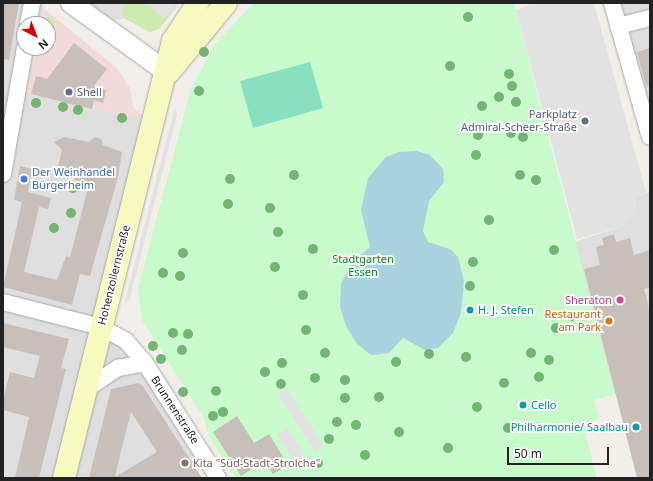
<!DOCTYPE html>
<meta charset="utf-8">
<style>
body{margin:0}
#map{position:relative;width:653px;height:481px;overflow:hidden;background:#f2efe9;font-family:"Noto Sans",sans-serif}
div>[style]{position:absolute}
.residential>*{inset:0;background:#e0dfdf}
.commercial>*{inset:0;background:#f2dad9}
.grass>*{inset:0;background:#cdebb0}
.park>*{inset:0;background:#c8facc}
.pitch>*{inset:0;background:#88e0be}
.parking>*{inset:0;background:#e2e2e2}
.water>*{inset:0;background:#aad3df}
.building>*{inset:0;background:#c7bfb8}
.roads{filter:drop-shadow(0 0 1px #a9a9a9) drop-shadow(0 0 1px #a9a9a9)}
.minor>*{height:16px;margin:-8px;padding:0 8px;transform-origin:8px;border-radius:8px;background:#fff}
.tertiary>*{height:20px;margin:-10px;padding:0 10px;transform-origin:10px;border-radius:10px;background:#fff}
.secondary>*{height:22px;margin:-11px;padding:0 11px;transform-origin:11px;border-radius:11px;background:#f7fabf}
.trees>*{width:10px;height:10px;margin:-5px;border-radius:50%;background:#74b475}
.dots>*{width:11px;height:11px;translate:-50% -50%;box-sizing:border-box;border:2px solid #fff;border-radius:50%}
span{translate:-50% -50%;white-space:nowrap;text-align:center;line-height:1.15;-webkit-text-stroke:3.5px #fff;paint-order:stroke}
.service-label{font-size:11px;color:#4e5e75}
.left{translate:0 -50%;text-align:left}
.right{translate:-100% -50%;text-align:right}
.shop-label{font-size:11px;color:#366cbe}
.park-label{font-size:11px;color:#0c8416}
.street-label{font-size:11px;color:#222}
.hotel-label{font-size:11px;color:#b23c85}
.culture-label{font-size:11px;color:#0d838f}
.food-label{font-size:11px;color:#c56008}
.education-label{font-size:11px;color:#785e54}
.frame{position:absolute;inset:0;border:4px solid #222;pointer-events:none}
.north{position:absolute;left:16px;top:16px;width:40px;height:40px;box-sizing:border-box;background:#fff;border:1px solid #a7a7a7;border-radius:50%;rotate:138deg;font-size:11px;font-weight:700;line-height:16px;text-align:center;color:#222}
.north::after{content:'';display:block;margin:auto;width:14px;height:18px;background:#d40000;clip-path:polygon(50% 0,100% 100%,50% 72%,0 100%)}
.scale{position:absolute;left:507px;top:447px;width:102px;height:18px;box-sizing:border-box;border:2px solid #222;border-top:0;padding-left:5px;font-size:12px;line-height:14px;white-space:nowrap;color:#222;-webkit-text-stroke:3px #fff;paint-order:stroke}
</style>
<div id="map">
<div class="residential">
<i style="clip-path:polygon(3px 3px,44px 3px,40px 24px,24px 24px,24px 48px,36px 48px,27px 93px,148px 121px,97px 329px,124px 343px,207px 463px,185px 478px,3px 478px)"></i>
<i style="clip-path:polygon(73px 3px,180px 3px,159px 29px,150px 32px,124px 18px,102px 24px)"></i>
<i style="clip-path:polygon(613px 3px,650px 3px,650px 128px)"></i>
<i style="clip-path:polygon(650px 192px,650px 384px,615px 394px,574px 242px,621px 227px,635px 212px,636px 196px)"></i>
</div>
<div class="commercial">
<i style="clip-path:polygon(43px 8px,117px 68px,130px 88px,133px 107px,148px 121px,27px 93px,36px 48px,48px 48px,48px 24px,40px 24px)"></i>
</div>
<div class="grass">
<i style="clip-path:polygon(128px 3px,145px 3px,164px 18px,176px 8px,159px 29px,150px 32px,124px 18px,122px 10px)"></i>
<i style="clip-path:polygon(48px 16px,64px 26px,54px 22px,48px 44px,48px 24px,45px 24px)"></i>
</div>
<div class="park">
<i style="clip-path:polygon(254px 3px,514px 3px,615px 394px,594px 400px,599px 420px,583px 424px,597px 478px,236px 478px,208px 435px,204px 418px,142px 320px,138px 289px,190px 92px,214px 45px)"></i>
</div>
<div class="pitch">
<i style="clip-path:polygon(310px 62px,323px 108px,253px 128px,240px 81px)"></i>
</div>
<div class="parking">
<i style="clip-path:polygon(145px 3px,176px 3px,164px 18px)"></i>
<i style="clip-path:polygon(533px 3px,594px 3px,646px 193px,636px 196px,635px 212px,621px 227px,577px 239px,516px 10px)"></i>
<i style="clip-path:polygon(175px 106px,177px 115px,130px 298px,124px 305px)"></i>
<i style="clip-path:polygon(287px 388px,323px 445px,315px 452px,278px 394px)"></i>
<i style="clip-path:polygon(287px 428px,305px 454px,294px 461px,277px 434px)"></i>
</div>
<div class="water">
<i style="clip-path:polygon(417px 151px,430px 155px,443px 169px,444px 182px,429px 201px,423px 231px,428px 242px,450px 249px,458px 257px,464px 281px,461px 313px,453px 333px,438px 348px,425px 350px,403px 338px,389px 353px,371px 355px,357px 344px,346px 326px,340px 307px,341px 284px,352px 262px,370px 247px,361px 210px,368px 178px,386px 157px,399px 152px)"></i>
</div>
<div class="building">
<i style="clip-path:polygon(3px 3px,19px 3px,9px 60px,3px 59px)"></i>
<i style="clip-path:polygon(74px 43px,107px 69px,94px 86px,106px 90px,103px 103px,94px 100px,92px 109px,31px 94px,36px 76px,47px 79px)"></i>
<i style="clip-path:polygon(650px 48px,650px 86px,646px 86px,637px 52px)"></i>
<i style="clip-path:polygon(64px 137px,89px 142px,95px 137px,101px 139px,103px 145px,122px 152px,118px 177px,90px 276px,80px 274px,72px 305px,3px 287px,22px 202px,14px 200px,20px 166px,32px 169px,28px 192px,51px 198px,48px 209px,39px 207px,24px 272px,57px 280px,66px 256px,70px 257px,89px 184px,74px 180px,75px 175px,57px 170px,62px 150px,54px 142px)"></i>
<i style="clip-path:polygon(614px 234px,616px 242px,630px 238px,634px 255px,650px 250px,650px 287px,644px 289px,650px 311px,650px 478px,637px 478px,584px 269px,600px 265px,596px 247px,604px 245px,602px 238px)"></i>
<i style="clip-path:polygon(3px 323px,69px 339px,61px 368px,66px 369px,39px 478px,15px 478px,29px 417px,3px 410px,3px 401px,10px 372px,34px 378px,40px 356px,3px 347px)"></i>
<i style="clip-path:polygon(evenodd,138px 383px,142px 385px,202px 478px,89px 478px,111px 389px,138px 383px,131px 412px,157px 452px,115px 477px,122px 447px,131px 412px)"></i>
<i style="clip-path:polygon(237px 416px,254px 443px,269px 434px,288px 465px,273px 474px,264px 461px,241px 476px,213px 432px)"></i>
</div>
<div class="roads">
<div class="minor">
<i style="left:612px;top:3px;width:139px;rotate:74.2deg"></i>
<i style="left:28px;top:24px;width:21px;rotate:-79deg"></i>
<i style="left:618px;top:26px;width:33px;rotate:-14deg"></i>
<i style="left:3px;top:174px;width:128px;rotate:-80.1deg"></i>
<i style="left:3px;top:302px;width:101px;rotate:14.3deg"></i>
<i style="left:101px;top:327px;width:29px;rotate:29deg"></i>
<i style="left:126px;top:341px;width:29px;rotate:49deg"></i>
<i style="left:145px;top:363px;width:136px;rotate:57.6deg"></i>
<i style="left:85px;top:390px;width:40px;rotate:-34deg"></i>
<i style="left:118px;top:368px;width:27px;rotate:-10deg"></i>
</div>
<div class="tertiary">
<i style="left:71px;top:3px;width:120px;rotate:35.8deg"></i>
</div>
<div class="secondary">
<i style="left:169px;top:72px;width:89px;rotate:-50.4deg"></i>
<i style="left:64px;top:478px;width:450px;rotate:-76deg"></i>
<i style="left:173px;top:41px;width:45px;rotate:-56.7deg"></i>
</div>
</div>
<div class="trees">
<i style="left:468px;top:17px"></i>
<i style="left:204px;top:52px"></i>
<i style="left:450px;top:66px"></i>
<i style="left:509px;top:74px"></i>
<i style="left:512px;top:86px"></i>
<i style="left:199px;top:91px"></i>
<i style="left:499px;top:97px"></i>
<i style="left:516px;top:102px"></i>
<i style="left:36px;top:103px"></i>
<i style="left:482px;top:106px"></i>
<i style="left:63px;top:107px"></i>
<i style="left:78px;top:110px"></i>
<i style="left:122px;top:118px"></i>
<i style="left:511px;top:133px"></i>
<i style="left:478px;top:135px"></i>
<i style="left:523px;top:137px"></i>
<i style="left:476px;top:155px"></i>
<i style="left:294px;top:175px"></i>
<i style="left:520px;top:175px"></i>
<i style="left:230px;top:179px"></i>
<i style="left:536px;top:180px"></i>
<i style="left:54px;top:188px"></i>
<i style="left:73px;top:188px"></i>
<i style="left:228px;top:204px"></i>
<i style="left:270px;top:208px"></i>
<i style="left:71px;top:213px"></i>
<i style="left:489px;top:220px"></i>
<i style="left:54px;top:228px"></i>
<i style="left:278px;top:232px"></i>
<i style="left:313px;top:249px"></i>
<i style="left:554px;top:250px"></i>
<i style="left:183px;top:253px"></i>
<i style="left:473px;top:262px"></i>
<i style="left:275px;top:267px"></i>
<i style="left:163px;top:273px"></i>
<i style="left:180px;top:276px"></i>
<i style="left:470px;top:286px"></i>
<i style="left:303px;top:295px"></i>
<i style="left:572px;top:316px"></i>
<i style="left:556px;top:328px"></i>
<i style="left:306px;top:330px"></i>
<i style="left:173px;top:333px"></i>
<i style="left:188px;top:334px"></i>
<i style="left:153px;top:346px"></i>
<i style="left:182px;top:350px"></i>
<i style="left:325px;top:353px"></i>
<i style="left:531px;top:353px"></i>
<i style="left:429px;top:354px"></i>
<i style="left:466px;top:357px"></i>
<i style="left:161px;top:359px"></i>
<i style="left:549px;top:360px"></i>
<i style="left:396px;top:362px"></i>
<i style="left:282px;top:363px"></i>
<i style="left:265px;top:372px"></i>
<i style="left:539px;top:377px"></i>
<i style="left:315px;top:378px"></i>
<i style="left:345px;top:380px"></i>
<i style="left:504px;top:383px"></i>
<i style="left:281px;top:384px"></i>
<i style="left:216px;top:391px"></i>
<i style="left:183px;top:392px"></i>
<i style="left:379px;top:397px"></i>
<i style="left:345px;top:398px"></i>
<i style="left:477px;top:407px"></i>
<i style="left:223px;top:412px"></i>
<i style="left:213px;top:416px"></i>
<i style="left:337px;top:422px"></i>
<i style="left:356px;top:425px"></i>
<i style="left:508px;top:428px"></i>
<i style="left:399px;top:432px"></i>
<i style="left:329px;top:439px"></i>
<i style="left:448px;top:448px"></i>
<i style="left:365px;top:455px"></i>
<i style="left:318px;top:463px"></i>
</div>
<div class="dots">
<i style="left:69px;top:92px;background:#5c6f8a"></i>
<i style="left:585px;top:121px;background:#5c6f8a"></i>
<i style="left:24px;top:179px;background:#3f7fe0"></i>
<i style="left:620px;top:300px;background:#d1479c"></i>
<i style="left:470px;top:310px;background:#0f9aa8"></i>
<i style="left:609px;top:321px;background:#e8710a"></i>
<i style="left:523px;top:405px;background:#0f9aa8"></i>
<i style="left:636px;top:427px;background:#0f9aa8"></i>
<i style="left:185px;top:463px;background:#8d6e63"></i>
</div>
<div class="service-label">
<span class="left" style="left:77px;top:92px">Shell</span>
<span class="right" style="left:577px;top:121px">Parkplatz<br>Admiral-Scheer-Straße</span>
</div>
<div class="shop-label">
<span class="left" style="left:32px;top:179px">Der Weinhandel<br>Bürgerheim</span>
</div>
<div class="park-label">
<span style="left:363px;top:266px">Stadtgarten<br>Essen</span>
</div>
<div class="street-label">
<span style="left:114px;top:275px;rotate:-76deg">Hohenzollernstraße</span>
<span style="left:175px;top:410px;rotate:57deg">Brunnenstraße</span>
</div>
<div class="hotel-label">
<span class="right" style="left:612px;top:300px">Sheraton</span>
</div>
<div class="culture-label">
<span class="left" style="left:478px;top:310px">H. J. Stefen</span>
<span class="left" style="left:531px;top:405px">Cello</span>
<span class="right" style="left:628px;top:427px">Philharmonie/ Saalbau</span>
</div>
<div class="food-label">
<span class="right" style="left:601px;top:321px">Restaurant<br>am Park</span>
</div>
<div class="education-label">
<span class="left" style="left:193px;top:463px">Kita "Süd-Stadt-Strolche"</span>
</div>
<div class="frame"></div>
<div class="north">N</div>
<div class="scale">50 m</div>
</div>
